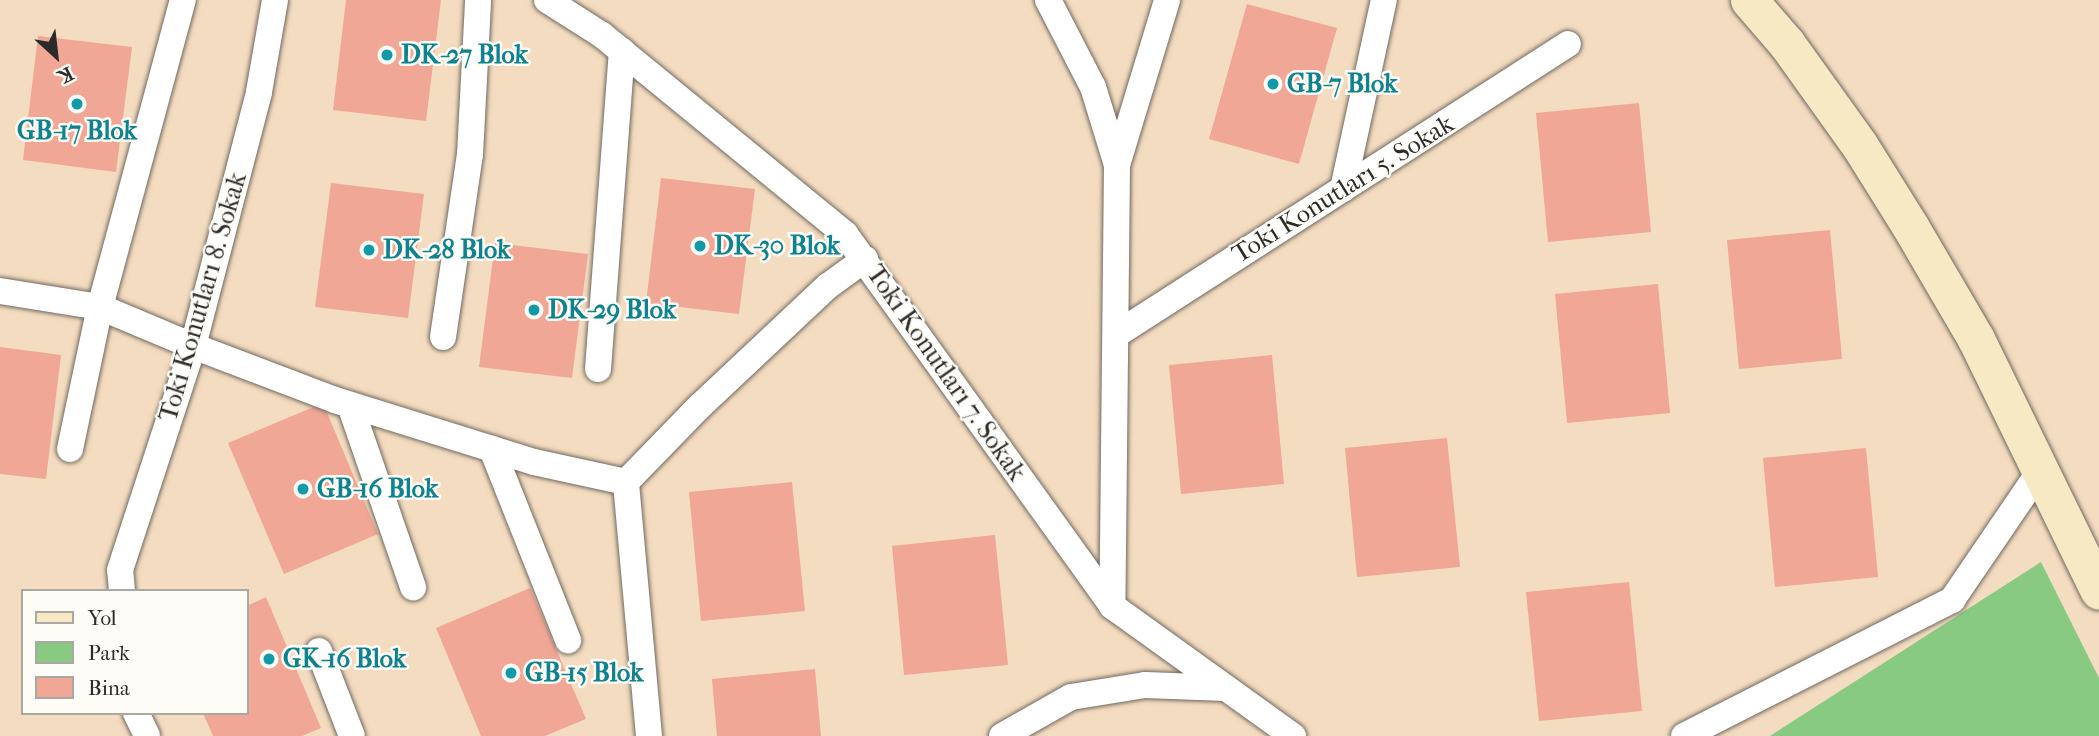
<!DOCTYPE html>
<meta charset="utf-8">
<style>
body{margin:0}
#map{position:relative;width:2099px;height:736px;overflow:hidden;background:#f4dcc0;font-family:"IM FELL French Canon",serif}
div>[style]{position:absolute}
.green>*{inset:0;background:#89ca82}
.building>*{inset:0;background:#f0a795}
.roads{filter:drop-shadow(0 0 2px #71695f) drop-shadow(0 0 2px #71695f)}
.street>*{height:26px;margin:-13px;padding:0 13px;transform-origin:13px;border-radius:13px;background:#fff}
.secondary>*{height:37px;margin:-18.5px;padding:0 18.5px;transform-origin:18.5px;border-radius:18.5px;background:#f6e9c3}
.dots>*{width:19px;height:19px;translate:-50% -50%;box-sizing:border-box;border:4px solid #fdfcf7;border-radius:50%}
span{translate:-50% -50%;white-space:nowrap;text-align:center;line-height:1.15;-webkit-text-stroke:5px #fdfcf7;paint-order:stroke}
.culture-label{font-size:26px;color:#0d838f;font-weight:700}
.left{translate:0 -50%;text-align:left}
.street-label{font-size:26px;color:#2b2b2b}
.legend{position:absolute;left:21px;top:589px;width:228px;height:126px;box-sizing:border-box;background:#fdfcf7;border:2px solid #a9a8a5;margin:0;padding:9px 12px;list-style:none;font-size:21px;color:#2b2b2b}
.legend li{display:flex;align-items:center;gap:14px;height:35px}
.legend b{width:35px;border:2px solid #a9a8a5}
.north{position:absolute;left:21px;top:21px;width:70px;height:70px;-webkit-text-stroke:5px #fdfcf7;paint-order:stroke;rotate:153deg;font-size:19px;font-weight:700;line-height:28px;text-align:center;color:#2b2b2b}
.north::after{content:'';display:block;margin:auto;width:24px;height:32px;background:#2b2b2b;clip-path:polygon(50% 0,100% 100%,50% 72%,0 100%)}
</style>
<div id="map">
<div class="green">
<i style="clip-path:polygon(2041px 562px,2099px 678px,2099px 736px,1770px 736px)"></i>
</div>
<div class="building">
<i style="clip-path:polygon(346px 0,441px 0,426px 121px,333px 110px)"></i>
<i style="clip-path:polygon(1247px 4px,1337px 28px,1299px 164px,1209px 139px)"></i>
<i style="clip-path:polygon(38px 36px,132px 47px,116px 172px,23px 160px)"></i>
<i style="clip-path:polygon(1639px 103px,1651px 232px,1548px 242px,1536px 113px)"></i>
<i style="clip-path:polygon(661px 178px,755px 189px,739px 314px,646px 303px)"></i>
<i style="clip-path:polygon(331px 183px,424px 194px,408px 318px,315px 307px)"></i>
<i style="clip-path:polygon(1830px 230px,1842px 359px,1739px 369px,1727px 240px)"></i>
<i style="clip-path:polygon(495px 243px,588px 254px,572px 378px,479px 367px)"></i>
<i style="clip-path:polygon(1658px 284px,1670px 413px,1567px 423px,1555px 294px)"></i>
<i style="clip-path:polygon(0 347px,61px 355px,46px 479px,0 474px)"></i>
<i style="clip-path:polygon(1272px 355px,1284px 484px,1181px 494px,1169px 365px)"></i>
<i style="clip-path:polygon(323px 403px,378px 534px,284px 574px,228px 443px)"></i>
<i style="clip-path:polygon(1447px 438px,1460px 567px,1357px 577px,1345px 448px)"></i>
<i style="clip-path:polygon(1866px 448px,1878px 577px,1775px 587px,1763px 458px)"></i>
<i style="clip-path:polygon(792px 482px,805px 611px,701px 621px,689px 492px)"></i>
<i style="clip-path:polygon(995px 535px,1008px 665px,904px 675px,892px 546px)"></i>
<i style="clip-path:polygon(1629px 582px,1642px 711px,1539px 721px,1526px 592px)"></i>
<i style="clip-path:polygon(530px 588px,586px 719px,545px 736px,481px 736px,436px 628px)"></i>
<i style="clip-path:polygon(266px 597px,321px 728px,302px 736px,213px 736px,203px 713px,247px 713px,247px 606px)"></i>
<i style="clip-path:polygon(815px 669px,821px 736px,717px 736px,712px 679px)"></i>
</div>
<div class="roads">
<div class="street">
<i style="left:547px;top:0;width:65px;rotate:32.5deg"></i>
<i style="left:602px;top:35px;width:314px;rotate:39.3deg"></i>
<i style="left:845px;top:234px;width:458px;rotate:54.3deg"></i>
<i style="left:1112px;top:606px;width:223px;rotate:35.7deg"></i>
<i style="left:1048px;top:0;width:98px;rotate:62.7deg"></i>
<i style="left:1093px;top:87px;width:82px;rotate:72.9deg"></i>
<i style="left:1117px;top:165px;width:441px;rotate:90.6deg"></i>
<i style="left:1117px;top:165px;width:172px;rotate:-73.1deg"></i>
<i style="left:1343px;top:189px;width:193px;rotate:-77.8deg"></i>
<i style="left:0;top:291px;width:101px;rotate:9.1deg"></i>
<i style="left:100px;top:307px;width:101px;rotate:22.8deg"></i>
<i style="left:193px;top:346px;width:152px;rotate:20.8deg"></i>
<i style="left:335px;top:400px;width:208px;rotate:17.3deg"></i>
<i style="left:534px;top:462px;width:94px;rotate:12.3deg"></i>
<i style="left:1117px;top:334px;width:536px;rotate:-32.74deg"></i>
<i style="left:443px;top:337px;width:184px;rotate:-81.6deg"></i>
<i style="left:470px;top:155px;width:155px;rotate:-87deg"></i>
<i style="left:598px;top:369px;width:319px;rotate:-85.7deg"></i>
<i style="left:350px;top:405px;width:193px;rotate:70.9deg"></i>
<i style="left:70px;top:449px;width:145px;rotate:-78.1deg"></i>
<i style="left:100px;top:307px;width:318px;rotate:-74.9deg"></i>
<i style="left:492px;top:449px;width:206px;rotate:68.3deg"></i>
<i style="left:122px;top:591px;width:21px;rotate:-95deg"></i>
<i style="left:120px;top:570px;width:236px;rotate:-71.9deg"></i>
<i style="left:193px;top:346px;width:262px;rotate:-75.4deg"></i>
<i style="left:259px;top:92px;width:93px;rotate:-80.1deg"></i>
<i style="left:319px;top:651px;width:91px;rotate:68.8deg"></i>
<i style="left:136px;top:713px;width:25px;rotate:64deg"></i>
<i style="left:649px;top:736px;width:255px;rotate:-95.2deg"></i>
<i style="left:626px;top:482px;width:105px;rotate:-45.8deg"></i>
<i style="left:699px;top:407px;width:177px;rotate:-43.2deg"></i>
<i style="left:828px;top:286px;width:46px;rotate:-36.1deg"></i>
<i style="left:1002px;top:736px;width:79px;rotate:-29.5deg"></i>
<i style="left:1071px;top:697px;width:75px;rotate:-9.2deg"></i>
<i style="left:1145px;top:685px;width:81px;rotate:2.1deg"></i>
<i style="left:1684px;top:736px;width:301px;rotate:-26.9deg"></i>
<i style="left:1952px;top:600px;width:156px;rotate:-55.7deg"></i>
</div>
<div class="secondary">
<i style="left:1749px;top:0;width:58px;rotate:49.2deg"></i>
<i style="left:1787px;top:44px;width:125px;rotate:54.4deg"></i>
<i style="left:1860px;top:146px;width:94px;rotate:58deg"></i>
<i style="left:1910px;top:226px;width:131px;rotate:59.7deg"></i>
<i style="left:1976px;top:339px;width:280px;rotate:64deg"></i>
</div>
</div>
<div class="dots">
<i style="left:387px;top:55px;background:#0f9aa8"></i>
<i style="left:1273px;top:84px;background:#0f9aa8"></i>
<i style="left:77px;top:104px;background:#0f9aa8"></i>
<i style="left:700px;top:246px;background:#0f9aa8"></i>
<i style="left:369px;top:250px;background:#0f9aa8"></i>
<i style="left:534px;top:310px;background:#0f9aa8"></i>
<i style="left:303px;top:489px;background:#0f9aa8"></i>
<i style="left:269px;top:659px;background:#0f9aa8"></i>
<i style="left:511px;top:673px;background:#0f9aa8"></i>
</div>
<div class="culture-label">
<span class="left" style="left:401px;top:55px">DK-27 Blok</span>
<span class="left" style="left:1287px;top:84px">GB-7 Blok</span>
<span style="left:77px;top:131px">GB-17 Blok</span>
<span class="left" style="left:714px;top:246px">DK-30 Blok</span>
<span class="left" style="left:383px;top:250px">DK-28 Blok</span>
<span class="left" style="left:548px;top:310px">DK-29 Blok</span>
<span class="left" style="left:317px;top:489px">GB-16 Blok</span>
<span class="left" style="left:283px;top:659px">GK-16 Blok</span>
<span class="left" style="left:525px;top:673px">GB-15 Blok</span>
</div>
<div class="street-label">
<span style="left:1343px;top:189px;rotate:-32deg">Toki Konutları 5. Sokak</span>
<span style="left:203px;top:297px;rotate:-74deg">Toki Konutları 8. Sokak</span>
<span style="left:946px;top:373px;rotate:55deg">Toki Konutları 7. Sokak</span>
</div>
<ul class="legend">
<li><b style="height:9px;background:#f6e9c3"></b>Yol</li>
<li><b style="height:19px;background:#89ca82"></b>Park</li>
<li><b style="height:19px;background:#f0a795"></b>Bina</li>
</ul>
<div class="north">K</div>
</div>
